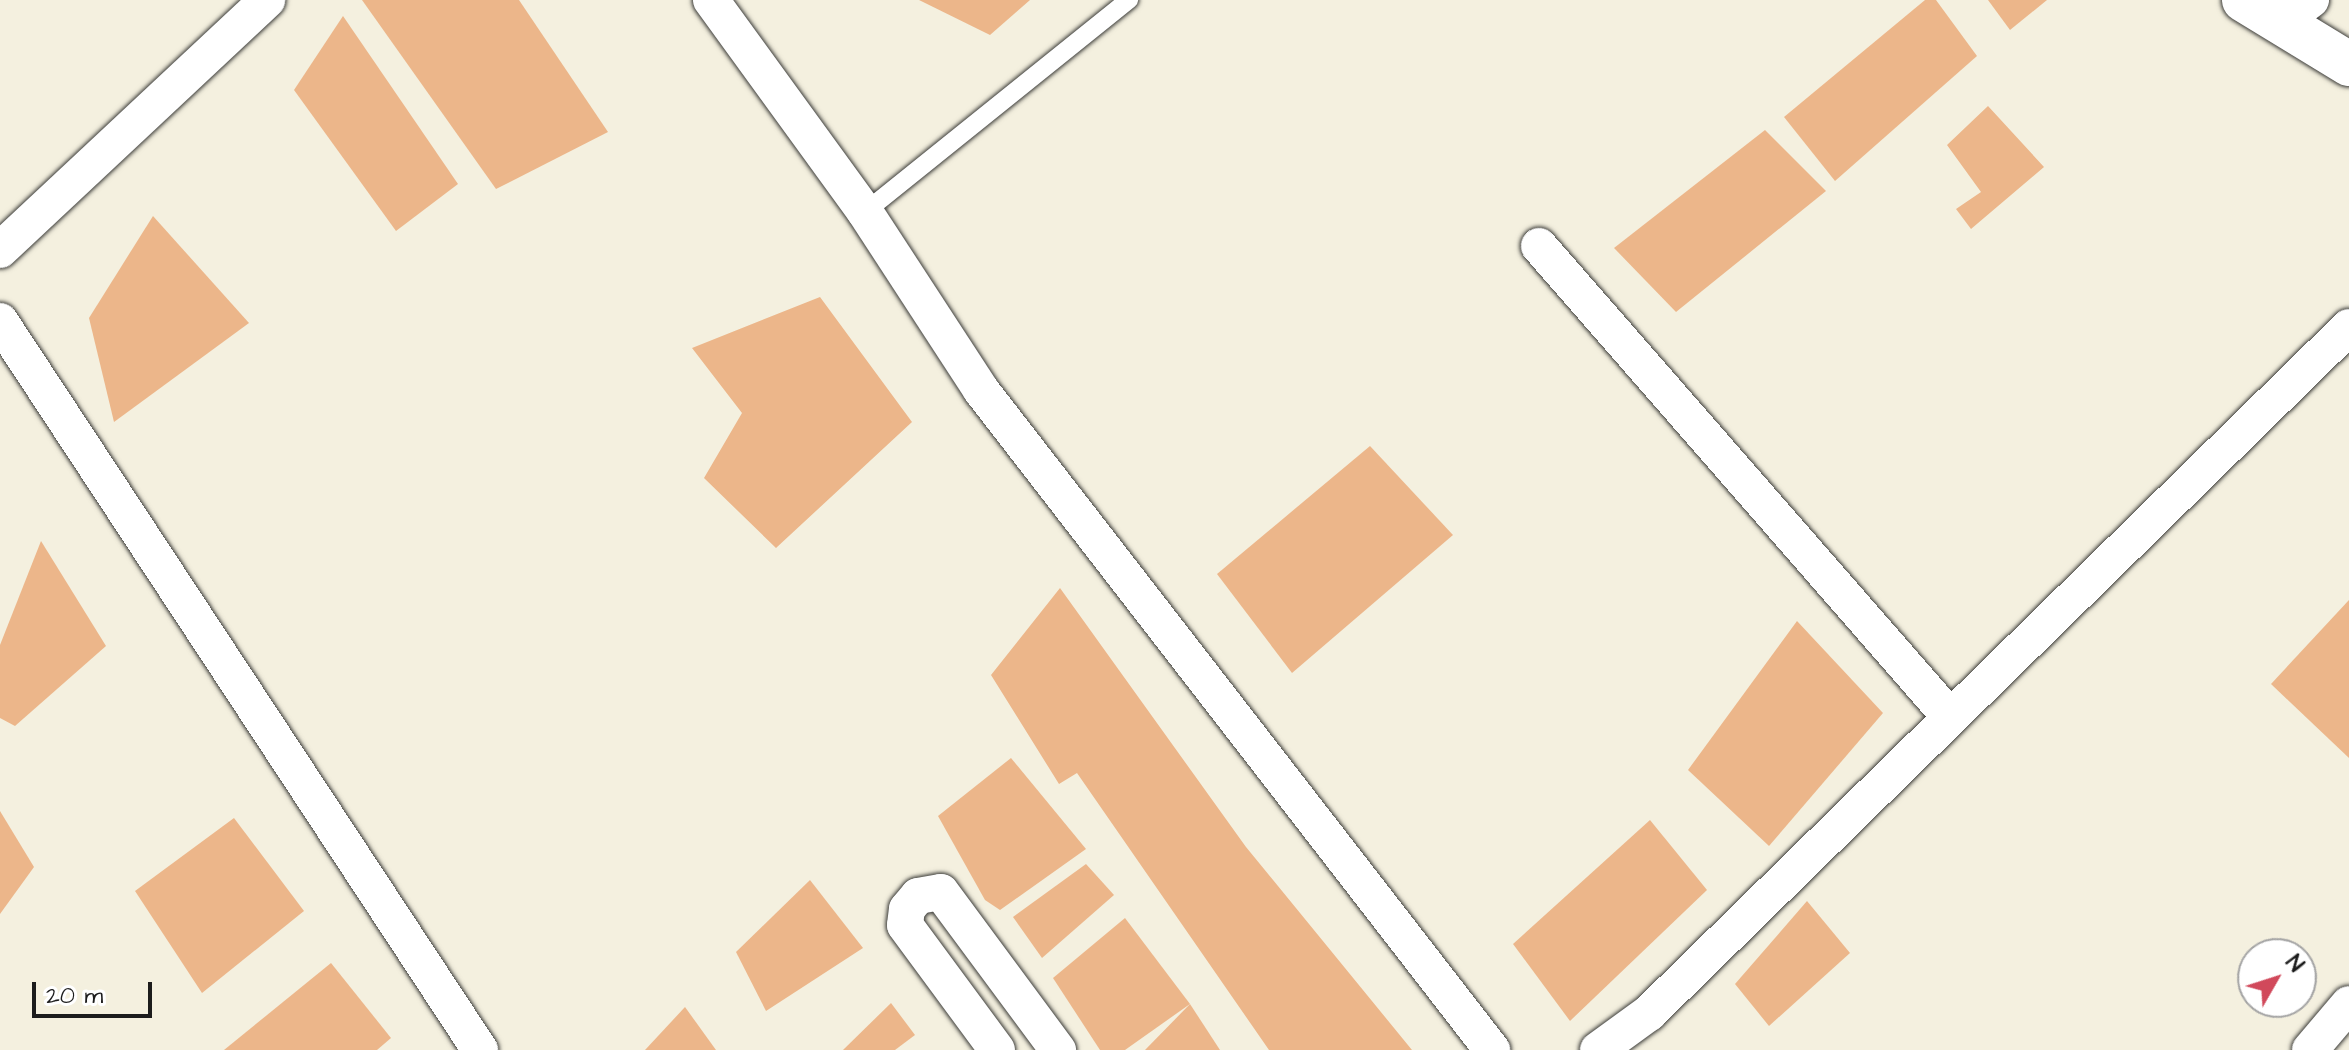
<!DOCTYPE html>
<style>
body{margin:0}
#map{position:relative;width:2349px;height:1050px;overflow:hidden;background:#f4f0df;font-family:"Architects Daughter",sans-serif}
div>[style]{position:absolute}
.building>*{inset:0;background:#ecb68a}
.roads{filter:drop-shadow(0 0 2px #3c3c39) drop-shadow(0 0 2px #3c3c39)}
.service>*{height:18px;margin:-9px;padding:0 9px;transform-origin:9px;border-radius:9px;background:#fff}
.minor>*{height:36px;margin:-18px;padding:0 18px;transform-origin:18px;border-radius:18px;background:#fff}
.tertiary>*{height:44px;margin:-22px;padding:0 22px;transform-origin:22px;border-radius:22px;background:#fff}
span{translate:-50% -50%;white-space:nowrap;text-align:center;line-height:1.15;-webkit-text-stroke:7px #fff;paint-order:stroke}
.north{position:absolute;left:2237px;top:938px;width:80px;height:80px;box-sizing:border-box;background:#fff;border:2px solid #a4a4a4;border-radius:50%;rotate:51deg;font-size:22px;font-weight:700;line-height:32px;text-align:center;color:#1c1c1c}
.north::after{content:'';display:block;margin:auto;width:28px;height:36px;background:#d1495b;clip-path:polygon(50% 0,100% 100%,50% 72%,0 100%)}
.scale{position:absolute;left:32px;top:982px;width:120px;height:36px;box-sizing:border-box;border:4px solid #1c1c1c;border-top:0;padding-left:10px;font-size:24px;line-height:28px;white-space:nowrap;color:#1c1c1c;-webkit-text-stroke:6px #fff;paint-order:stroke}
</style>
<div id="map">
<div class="building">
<i style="clip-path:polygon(362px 0,519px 0,608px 132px,496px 189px)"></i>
<i style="clip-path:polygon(919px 0,1030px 0,990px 35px)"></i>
<i style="clip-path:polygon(1925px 0,1936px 0,1977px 56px,1835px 181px,1784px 117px)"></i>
<i style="clip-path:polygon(1988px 0,2047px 0,2010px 30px)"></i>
<i style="clip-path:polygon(343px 16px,458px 184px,396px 231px,294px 90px)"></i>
<i style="clip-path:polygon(1988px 106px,2044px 167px,1971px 229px,1956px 209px,1981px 192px,1947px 145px)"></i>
<i style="clip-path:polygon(1765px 130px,1826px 191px,1676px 312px,1614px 248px)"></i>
<i style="clip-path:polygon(153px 216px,249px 323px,114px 422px,89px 318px)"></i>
<i style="clip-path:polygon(820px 297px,912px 422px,776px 548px,704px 478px,742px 413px,692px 348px)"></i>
<i style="clip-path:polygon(1370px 446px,1453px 535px,1292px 673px,1217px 574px)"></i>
<i style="clip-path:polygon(41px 541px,106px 646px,15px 726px,0 718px,0 645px)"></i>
<i style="clip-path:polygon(1060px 588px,1246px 847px,1412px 1050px,1269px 1050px,1077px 773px,1059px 784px,991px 675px)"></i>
<i style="clip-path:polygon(2349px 600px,2349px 758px,2271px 684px)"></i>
<i style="clip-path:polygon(1797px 621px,1883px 713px,1769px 846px,1688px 770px)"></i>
<i style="clip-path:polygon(1011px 758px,1086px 849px,1000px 910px,985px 900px,938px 816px)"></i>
<i style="clip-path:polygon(0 811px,34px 867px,0 914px)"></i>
<i style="clip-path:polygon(234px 818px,304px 911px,202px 993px,135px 891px)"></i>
<i style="clip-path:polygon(1650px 820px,1707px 890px,1570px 1021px,1513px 944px)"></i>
<i style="clip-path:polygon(1086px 864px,1114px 895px,1042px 958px,1013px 917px)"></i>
<i style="clip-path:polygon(810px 880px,863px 948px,766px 1011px,736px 952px)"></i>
<i style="clip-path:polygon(1807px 901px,1850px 953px,1769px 1026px,1735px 984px)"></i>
<i style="clip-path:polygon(1125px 918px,1190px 1004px,1125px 1050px,1100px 1050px,1053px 978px)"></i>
<i style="clip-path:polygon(331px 963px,391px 1038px,377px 1050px,224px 1050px)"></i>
<i style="clip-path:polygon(891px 1003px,915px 1035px,895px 1050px,843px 1050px)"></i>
<i style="clip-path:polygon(1190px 1004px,1220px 1050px,1145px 1050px)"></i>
<i style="clip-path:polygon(685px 1007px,716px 1050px,645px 1050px)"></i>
</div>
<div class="roads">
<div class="service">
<i style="left:865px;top:212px;width:339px;rotate:-38.8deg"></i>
</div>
<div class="minor">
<i style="left:711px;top:0;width:262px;rotate:54deg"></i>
<i style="left:865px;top:212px;width:212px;rotate:56.9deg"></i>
<i style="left:981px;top:390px;width:835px;rotate:52.25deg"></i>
<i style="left:2280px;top:23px;width:39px;rotate:-37deg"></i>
<i style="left:1539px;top:246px;width:625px;rotate:48.89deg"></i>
<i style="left:0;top:250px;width:366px;rotate:-43.1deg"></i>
<i style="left:0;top:321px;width:873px;rotate:56.64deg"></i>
<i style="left:997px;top:1050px;width:155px;rotate:-126.4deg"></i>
<i style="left:905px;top:925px;width:16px;rotate:-83deg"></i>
<i style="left:907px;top:909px;width:17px;rotate:-50deg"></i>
<i style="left:918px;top:896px;width:23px;rotate:-10deg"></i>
<i style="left:941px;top:892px;width:197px;rotate:53.5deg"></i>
<i style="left:1598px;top:1050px;width:63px;rotate:-36deg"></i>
<i style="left:1649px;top:1013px;width:980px;rotate:-44.42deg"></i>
<i style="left:2310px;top:1050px;width:60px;rotate:-49.7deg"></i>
</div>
<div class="tertiary">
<i style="left:2244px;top:0;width:123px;rotate:31.4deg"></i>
</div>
</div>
<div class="north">N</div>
<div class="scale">20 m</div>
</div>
